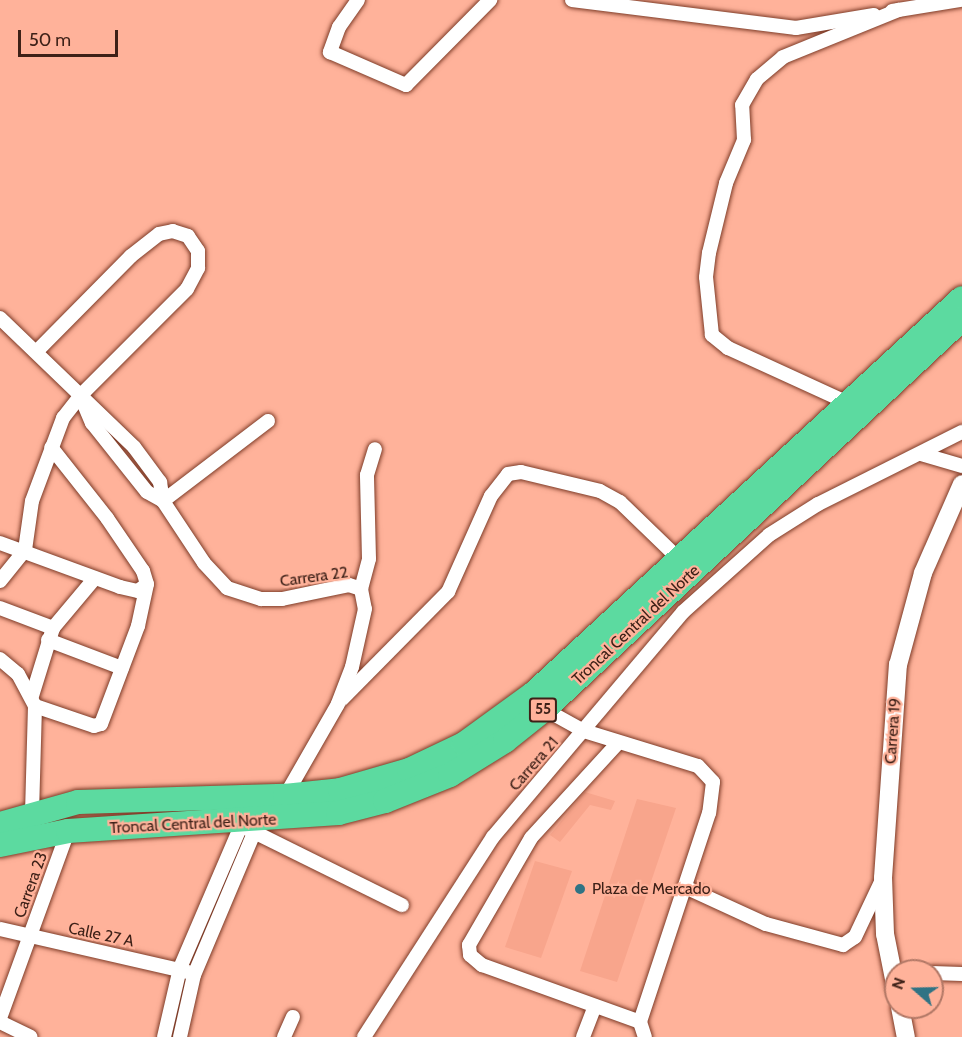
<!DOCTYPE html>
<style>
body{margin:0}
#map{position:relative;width:962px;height:1037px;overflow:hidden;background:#ffb29a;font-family:Cabin,sans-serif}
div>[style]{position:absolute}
.built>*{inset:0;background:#f8a58c}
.roads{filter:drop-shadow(0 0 2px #7e3c28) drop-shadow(0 0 2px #7e3c28)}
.minor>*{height:14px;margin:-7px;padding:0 7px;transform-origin:7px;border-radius:7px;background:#fff}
.tertiary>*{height:18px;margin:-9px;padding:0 9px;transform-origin:9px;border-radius:9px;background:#fff}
.trunk>*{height:24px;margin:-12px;padding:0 12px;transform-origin:12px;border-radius:12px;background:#5cdaa0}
.dots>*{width:16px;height:16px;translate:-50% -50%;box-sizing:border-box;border:3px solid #ffb29a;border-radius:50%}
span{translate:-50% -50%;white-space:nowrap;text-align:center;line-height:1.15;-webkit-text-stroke:4.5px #ffb29a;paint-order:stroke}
.shield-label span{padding:2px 4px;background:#ffb29a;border:2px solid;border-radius:4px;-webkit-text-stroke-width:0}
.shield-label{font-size:15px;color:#3e2118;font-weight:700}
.street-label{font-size:16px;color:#3e2118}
.poi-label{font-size:16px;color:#3e2118}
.left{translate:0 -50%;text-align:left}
.north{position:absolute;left:884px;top:959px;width:60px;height:60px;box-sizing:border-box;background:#ffb29a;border:2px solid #b27866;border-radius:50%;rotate:290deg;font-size:16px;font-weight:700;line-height:24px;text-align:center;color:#3e2118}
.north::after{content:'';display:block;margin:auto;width:21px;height:27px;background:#307384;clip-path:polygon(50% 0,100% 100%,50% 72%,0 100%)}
.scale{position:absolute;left:18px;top:30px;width:100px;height:27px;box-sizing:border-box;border:3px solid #3e2118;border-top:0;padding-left:8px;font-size:18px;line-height:21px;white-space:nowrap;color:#3e2118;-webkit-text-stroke:4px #ffb29a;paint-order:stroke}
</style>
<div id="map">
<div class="built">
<i style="clip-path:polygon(585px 792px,615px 801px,611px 810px,590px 805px,560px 842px,550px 835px)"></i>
<i style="clip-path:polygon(637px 799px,676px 808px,617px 982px,580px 971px)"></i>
<i style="clip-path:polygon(535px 861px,572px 871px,541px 958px,505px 947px)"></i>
</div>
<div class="roads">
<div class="minor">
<i style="left:358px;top:0;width:33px;rotate:125deg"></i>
<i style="left:339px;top:27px;width:27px;rotate:110deg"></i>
<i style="left:330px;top:52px;width:83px;rotate:23.5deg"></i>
<i style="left:406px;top:85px;width:120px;rotate:-45.3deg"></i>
<i style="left:572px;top:0;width:226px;rotate:7.1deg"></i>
<i style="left:796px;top:28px;width:79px;rotate:-9.5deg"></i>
<i style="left:892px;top:11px;width:70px;rotate:-9.1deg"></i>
<i style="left:0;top:318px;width:186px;rotate:43.9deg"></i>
<i style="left:134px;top:447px;width:44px;rotate:53.4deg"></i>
<i style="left:160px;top:482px;width:19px;rotate:81deg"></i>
<i style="left:163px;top:501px;width:74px;rotate:56.5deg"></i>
<i style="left:204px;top:563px;width:34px;rotate:47deg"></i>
<i style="left:227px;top:588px;width:36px;rotate:18deg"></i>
<i style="left:261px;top:599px;width:21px"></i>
<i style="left:282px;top:599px;width:68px;rotate:-11.8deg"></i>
<i style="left:349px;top:585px;width:13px;rotate:18deg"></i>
<i style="left:361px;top:589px;width:20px;rotate:79deg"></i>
<i style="left:365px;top:609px;width:59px;rotate:102.6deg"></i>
<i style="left:352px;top:667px;width:40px;rotate:111deg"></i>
<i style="left:338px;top:704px;width:106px;rotate:119.9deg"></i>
<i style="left:83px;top:402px;width:23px;rotate:67deg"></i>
<i style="left:92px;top:423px;width:88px;rotate:51.4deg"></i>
<i style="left:147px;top:492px;width:18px;rotate:29deg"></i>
<i style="left:846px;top:402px;width:130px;rotate:-155.4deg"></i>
<i style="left:728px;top:348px;width:21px;rotate:-141deg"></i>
<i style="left:712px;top:335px;width:58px;rotate:-95.9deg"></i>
<i style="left:706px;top:277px;width:24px;rotate:-83deg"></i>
<i style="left:709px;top:253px;width:72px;rotate:-76.3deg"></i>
<i style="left:726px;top:183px;width:47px;rotate:-67.3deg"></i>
<i style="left:744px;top:140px;width:35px;rotate:-93deg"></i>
<i style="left:742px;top:105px;width:30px;rotate:-60deg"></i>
<i style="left:757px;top:79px;width:34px;rotate:-40deg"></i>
<i style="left:783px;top:57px;width:125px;rotate:-22.1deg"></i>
<i style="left:921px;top:454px;width:43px;rotate:16.3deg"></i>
<i style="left:163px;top:501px;width:132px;rotate:-37.3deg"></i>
<i style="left:0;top:543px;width:128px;rotate:20.1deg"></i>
<i style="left:120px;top:587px;width:18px;rotate:13deg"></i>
<i style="left:138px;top:591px;width:11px;rotate:-38deg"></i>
<i style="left:147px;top:584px;width:14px;rotate:-107deg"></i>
<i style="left:143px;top:571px;width:64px;rotate:-124.2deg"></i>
<i style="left:107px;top:518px;width:90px;rotate:-128.3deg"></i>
<i style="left:0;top:581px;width:40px;rotate:-51deg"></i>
<i style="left:25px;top:550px;width:49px;rotate:-81.9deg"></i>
<i style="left:32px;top:501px;width:89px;rotate:-69.5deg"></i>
<i style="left:63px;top:418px;width:28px;rotate:-52deg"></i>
<i style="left:80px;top:396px;width:151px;rotate:-45deg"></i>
<i style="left:187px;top:289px;width:24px;rotate:-62deg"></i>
<i style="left:198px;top:268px;width:17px;rotate:-90deg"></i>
<i style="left:198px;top:251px;width:18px;rotate:-124deg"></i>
<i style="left:188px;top:236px;width:16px;rotate:-162deg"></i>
<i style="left:173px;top:231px;width:14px;rotate:168deg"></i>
<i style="left:159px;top:234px;width:36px;rotate:142deg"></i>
<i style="left:131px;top:256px;width:132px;rotate:134.7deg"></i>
<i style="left:361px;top:589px;width:31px;rotate:-75deg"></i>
<i style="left:369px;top:559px;width:84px;rotate:-91.4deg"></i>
<i style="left:367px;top:475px;width:27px;rotate:-73deg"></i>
<i style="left:0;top:608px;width:57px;rotate:20.7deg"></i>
<i style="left:48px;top:640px;width:79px;rotate:20.7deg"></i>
<i style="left:0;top:659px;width:23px;rotate:40deg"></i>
<i style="left:18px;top:674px;width:36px;rotate:62deg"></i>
<i style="left:35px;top:706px;width:107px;rotate:91.6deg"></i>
<i style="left:32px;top:696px;width:71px;rotate:-72.8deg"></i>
<i style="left:53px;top:628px;width:65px;rotate:-50deg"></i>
<i style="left:342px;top:699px;width:151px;rotate:-45.3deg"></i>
<i style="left:448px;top:592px;width:105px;rotate:-65.9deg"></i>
<i style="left:491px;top:496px;width:28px;rotate:-52deg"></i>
<i style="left:508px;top:474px;width:13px;rotate:-9deg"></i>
<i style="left:521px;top:472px;width:81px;rotate:13.5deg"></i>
<i style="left:600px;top:491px;width:23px;rotate:29deg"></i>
<i style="left:620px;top:502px;width:82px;rotate:44deg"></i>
<i style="left:542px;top:703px;width:18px;rotate:43deg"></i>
<i style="left:555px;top:715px;width:33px;rotate:29deg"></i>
<i style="left:584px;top:731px;width:119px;rotate:17.1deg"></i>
<i style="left:698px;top:766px;width:22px;rotate:47deg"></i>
<i style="left:713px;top:782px;width:31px;rotate:97deg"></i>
<i style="left:709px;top:813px;width:220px;rotate:108.3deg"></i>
<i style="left:640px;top:1022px;width:16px;rotate:72deg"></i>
<i style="left:35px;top:706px;width:62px;rotate:18.7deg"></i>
<i style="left:94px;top:726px;width:7px;rotate:-16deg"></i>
<i style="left:101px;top:724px;width:105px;rotate:-69.3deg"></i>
<i style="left:138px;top:626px;width:43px;rotate:-77.9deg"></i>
<i style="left:617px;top:744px;width:127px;rotate:132.5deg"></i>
<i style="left:531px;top:838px;width:124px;rotate:120.1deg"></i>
<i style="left:469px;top:945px;width:10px;rotate:84deg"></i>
<i style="left:470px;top:955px;width:16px;rotate:40deg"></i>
<i style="left:482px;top:965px;width:168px;rotate:19.8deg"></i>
<i style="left:246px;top:828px;width:174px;rotate:26.3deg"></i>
<i style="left:685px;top:887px;width:89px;rotate:24.6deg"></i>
<i style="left:766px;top:924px;width:80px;rotate:15.3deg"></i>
<i style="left:843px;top:945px;width:14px;rotate:-34deg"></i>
<i style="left:855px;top:937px;width:63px;rotate:-64.7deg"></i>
<i style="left:0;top:929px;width:192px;rotate:12.9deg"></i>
<i style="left:932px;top:973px;width:30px;rotate:2deg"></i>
<i style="left:0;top:1018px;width:199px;rotate:-70deg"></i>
<i style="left:0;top:1022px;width:34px;rotate:26deg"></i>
<i style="left:164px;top:1037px;width:71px;rotate:-76.9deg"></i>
<i style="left:180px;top:968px;width:160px;rotate:-66.8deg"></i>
<i style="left:180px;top:1037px;width:64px;rotate:-77.3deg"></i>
<i style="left:194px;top:975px;width:169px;rotate:-67.1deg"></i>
<i style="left:284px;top:1037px;width:22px;rotate:-66deg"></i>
<i style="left:364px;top:1037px;width:238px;rotate:-57.2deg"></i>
<i style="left:493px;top:837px;width:294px;rotate:-49.8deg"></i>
<i style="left:683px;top:612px;width:115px;rotate:-41.8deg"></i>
<i style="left:769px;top:535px;width:58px;rotate:-32.3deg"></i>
<i style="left:818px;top:504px;width:161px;rotate:-26.6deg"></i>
<i style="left:583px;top:1037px;width:33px;rotate:-69deg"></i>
</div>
<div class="tertiary">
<i style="left:896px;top:989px;width:56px;rotate:-101.3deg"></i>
<i style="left:885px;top:934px;width:56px;rotate:-92deg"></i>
<i style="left:883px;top:878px;width:214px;rotate:-86deg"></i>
<i style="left:898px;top:665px;width:95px;rotate:-74.8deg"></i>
<i style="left:923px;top:573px;width:97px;rotate:-66.3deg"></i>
<i style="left:900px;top:1007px;width:31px;rotate:79deg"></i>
</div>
<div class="trunk">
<i style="left:0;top:824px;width:81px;rotate:-15.8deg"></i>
<i style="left:78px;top:802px;width:207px;rotate:-1.7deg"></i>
<i style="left:285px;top:796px;width:55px;rotate:-6.2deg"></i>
<i style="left:340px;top:790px;width:72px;rotate:-16.2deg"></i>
<i style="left:409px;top:770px;width:61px;rotate:-25.3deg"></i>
<i style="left:464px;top:744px;width:87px;rotate:-36.1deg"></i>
<i style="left:534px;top:693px;width:582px;rotate:-42.7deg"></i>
<i style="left:0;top:845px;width:69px;rotate:-11.6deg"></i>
<i style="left:68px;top:831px;width:271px;rotate:-3.8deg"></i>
<i style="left:338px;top:813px;width:49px;rotate:-14.3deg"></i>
<i style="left:385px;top:801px;width:70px;rotate:-21.8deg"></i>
<i style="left:450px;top:775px;width:65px;rotate:-31.7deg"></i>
<i style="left:505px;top:741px;width:53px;rotate:-38.8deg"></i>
<i style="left:546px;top:708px;width:570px;rotate:-43.08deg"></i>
</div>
</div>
<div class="dots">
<i style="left:580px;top:889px;background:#307384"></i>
</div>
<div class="shield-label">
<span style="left:543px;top:710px">55</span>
</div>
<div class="street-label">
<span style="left:314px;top:577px;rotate:-8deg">Carrera 22</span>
<span style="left:636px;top:625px;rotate:-43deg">Troncal Central del Norte</span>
<span style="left:893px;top:731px;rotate:-86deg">Carrera 19</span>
<span style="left:534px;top:764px;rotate:-49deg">Carrera 21</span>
<span style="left:193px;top:824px;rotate:-3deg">Troncal Central del Norte</span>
<span style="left:31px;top:885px;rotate:-70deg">Carrera 23</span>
<span style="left:101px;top:935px;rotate:12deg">Calle 27 A</span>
</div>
<div class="poi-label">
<span class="left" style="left:592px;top:889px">Plaza de Mercado</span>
</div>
<div class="north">N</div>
<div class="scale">50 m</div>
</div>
